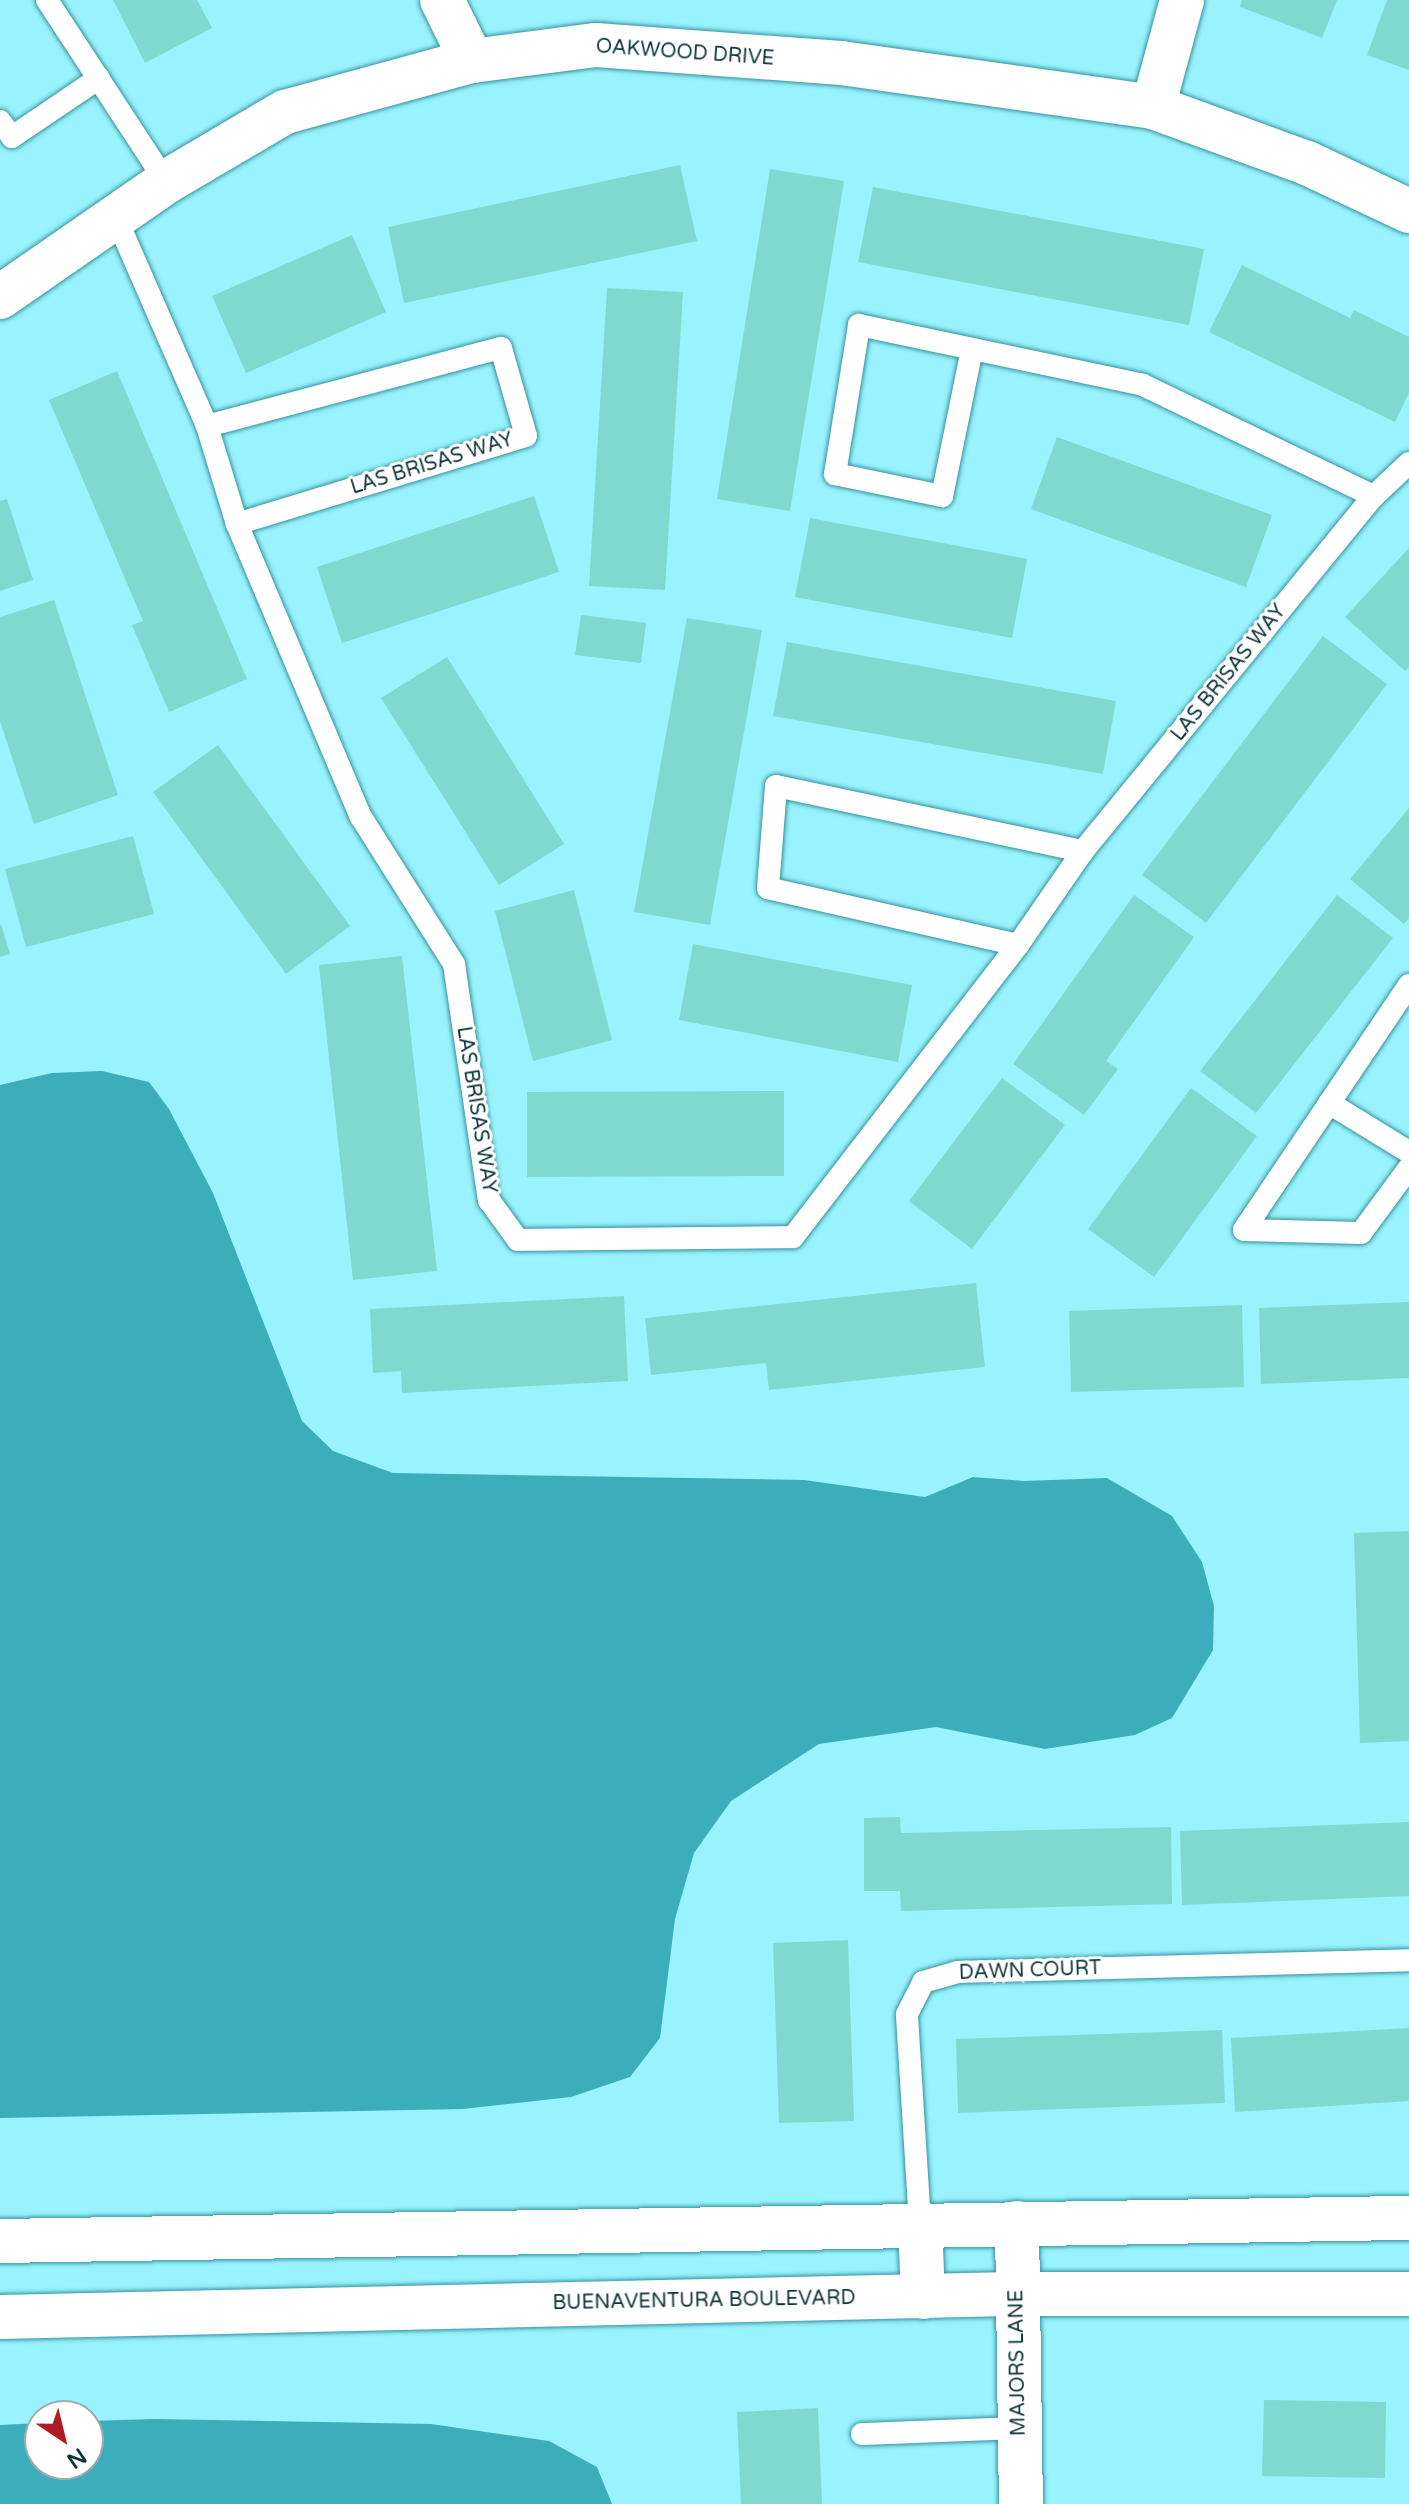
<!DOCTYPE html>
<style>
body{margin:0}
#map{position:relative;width:1409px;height:2504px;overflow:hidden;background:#99f3fe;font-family:"Varela Round",sans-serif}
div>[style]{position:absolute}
.water>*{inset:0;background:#3cadba}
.building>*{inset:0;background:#80d9ce}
.roads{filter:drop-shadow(0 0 2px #35939d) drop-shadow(0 0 2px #35939d)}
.lane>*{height:22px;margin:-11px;padding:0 11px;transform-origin:11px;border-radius:11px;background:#fff}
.street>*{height:44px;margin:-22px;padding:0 22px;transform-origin:22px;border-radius:22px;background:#fff}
.secondary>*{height:44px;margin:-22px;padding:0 22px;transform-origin:22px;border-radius:22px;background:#fff}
span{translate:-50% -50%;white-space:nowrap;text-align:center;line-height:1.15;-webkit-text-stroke:6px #fff;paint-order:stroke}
.street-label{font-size:20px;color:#0d3539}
.north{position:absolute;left:24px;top:2400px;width:80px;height:80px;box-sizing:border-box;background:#fff;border:2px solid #9eaeb0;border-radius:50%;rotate:145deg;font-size:22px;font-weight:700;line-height:32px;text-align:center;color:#0d3539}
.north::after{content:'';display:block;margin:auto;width:28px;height:36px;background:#af1d23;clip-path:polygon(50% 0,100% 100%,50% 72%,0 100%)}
</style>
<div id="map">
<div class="water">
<i style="clip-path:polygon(102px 1071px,149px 1082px,169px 1109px,213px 1193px,302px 1421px,333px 1451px,393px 1473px,804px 1480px,925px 1497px,973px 1477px,1024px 1481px,1107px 1478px,1172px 1516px,1202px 1562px,1214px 1606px,1213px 1650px,1172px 1718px,1135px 1735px,1045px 1749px,936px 1727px,819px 1744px,731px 1801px,694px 1853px,675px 1919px,660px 2038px,630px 2077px,571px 2097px,463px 2109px,0 2118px,0 1085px,52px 1073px)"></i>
<i style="clip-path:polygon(155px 2419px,431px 2424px,549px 2441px,597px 2467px,612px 2504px,0 2504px,0 2425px,40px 2423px,40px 2464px,88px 2464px,88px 2421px)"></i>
</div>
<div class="building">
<i style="clip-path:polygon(113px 0,197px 0,212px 28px,145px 63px)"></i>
<i style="clip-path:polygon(1242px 0,1337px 0,1322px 38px,1240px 7px)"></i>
<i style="clip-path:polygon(1387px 0,1409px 0,1409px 70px,1367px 55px)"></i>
<i style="clip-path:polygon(680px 165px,697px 241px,404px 303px,388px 227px)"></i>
<i style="clip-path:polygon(770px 169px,844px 181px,790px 511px,717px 499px)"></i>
<i style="clip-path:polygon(873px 187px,1204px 249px,1189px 325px,858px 262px)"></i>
<i style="clip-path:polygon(352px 235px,386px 312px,246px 373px,212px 296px)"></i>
<i style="clip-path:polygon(1242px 265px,1350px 318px,1354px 310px,1409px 337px,1409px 393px,1395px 422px,1209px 332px)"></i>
<i style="clip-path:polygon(607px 288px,683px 292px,665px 590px,589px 586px)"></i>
<i style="clip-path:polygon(117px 371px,247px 679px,169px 712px,132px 625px,143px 621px,49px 400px)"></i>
<i style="clip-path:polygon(1057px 437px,1272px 515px,1246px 587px,1031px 509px)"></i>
<i style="clip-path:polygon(534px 496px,559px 572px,342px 643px,317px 567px)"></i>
<i style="clip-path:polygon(7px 499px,33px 580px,0 591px,0 501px)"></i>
<i style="clip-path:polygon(810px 518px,1027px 559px,1012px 638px,795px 597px)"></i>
<i style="clip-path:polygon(1409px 548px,1409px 667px,1405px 671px,1345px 617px)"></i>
<i style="clip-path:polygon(54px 600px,118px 795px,34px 824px,0 721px,0 617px)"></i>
<i style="clip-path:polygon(581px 615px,646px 623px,641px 663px,575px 655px)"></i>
<i style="clip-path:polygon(687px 618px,762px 630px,710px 925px,634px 912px)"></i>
<i style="clip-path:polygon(1323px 636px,1387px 684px,1206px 923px,1142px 875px)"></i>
<i style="clip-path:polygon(787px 642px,1116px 701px,1103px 774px,773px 716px)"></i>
<i style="clip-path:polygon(447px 657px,564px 844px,499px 885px,381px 698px)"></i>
<i style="clip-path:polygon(218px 745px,350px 926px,286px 974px,153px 792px)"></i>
<i style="clip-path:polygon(1409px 808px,1409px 918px,1404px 924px,1350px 879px)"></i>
<i style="clip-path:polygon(133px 836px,154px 914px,26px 947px,5px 869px)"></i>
<i style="clip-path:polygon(574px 890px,612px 1040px,533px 1061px,495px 911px)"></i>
<i style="clip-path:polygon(1134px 895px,1194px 937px,1106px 1061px,1118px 1069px,1084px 1115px,1013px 1064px)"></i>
<i style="clip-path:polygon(1337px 895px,1393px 938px,1256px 1113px,1200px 1071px)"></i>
<i style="clip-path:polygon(1px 924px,10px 954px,0 957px,0 925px)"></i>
<i style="clip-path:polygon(693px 944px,912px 985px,898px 1062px,679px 1020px)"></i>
<i style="clip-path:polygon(402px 956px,437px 1271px,353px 1280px,319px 965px)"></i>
<i style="clip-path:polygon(1002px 1078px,1065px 1125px,972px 1249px,909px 1201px)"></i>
<i style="clip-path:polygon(1191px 1088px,1257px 1136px,1154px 1277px,1088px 1229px)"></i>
<i style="clip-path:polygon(784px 1091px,784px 1176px,527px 1177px,527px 1092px)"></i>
<i style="clip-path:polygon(976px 1283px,985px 1367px,769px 1390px,766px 1363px,651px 1375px,645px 1318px)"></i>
<i style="clip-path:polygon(624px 1296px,628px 1381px,402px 1393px,401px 1371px,373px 1373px,370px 1309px)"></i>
<i style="clip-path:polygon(1409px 1302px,1409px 1378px,1261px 1384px,1259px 1308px)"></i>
<i style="clip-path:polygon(1242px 1305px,1244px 1387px,1071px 1392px,1069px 1311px)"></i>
<i style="clip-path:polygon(1409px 1531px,1409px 1741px,1360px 1743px,1354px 1533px)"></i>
<i style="clip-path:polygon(900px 1817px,901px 1833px,1171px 1827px,1172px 1904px,901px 1911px,900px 1891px,864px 1891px,864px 1818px)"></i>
<i style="clip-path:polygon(1409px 1822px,1409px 1896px,1182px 1905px,1180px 1831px)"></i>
<i style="clip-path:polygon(848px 1940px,854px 2121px,779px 2123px,773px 1943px)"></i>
<i style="clip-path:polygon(1409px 2028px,1409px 2101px,1235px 2112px,1231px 2038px)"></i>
<i style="clip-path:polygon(1222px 2030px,1225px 2103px,958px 2113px,956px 2039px)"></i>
<i style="clip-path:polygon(1264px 2400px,1386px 2402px,1385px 2478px,1262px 2476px)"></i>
<i style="clip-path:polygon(818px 2408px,822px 2504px,741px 2504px,737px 2412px)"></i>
</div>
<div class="roads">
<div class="lane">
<i style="left:47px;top:0;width:217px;rotate:56.8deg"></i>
<i style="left:0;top:121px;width:20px;rotate:53deg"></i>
<i style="left:12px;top:137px;width:105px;rotate:-34.1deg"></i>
<i style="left:117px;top:220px;width:225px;rotate:66.4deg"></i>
<i style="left:207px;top:426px;width:102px;rotate:73deg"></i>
<i style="left:237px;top:524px;width:318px;rotate:67.1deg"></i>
<i style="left:361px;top:817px;width:174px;rotate:57.7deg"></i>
<i style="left:454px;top:964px;width:239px;rotate:81.6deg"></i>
<i style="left:489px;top:1200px;width:49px;rotate:54.1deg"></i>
<i style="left:518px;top:1240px;width:275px;rotate:-0.6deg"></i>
<i style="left:793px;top:1237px;width:369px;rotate:-52.4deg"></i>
<i style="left:1018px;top:945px;width:114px;rotate:-55.3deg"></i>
<i style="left:1083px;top:851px;width:459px;rotate:-50.7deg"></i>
<i style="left:1374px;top:496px;width:48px;rotate:-43.3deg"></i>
<i style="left:972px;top:349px;width:150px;rotate:101.5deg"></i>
<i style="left:942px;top:496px;width:109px;rotate:-168.4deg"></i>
<i style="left:835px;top:474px;width:151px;rotate:-80.8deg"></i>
<i style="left:859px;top:325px;width:290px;rotate:11.9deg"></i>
<i style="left:1143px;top:385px;width:256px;rotate:25.7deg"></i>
<i style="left:207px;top:426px;width:304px;rotate:-14.9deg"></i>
<i style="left:501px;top:348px;width:91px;rotate:74.1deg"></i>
<i style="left:526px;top:436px;width:302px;rotate:163.1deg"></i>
<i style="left:1018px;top:945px;width:256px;rotate:-167.2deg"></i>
<i style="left:768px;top:888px;width:102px;rotate:-85.5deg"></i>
<i style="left:776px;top:786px;width:314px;rotate:12deg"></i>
<i style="left:1409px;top:985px;width:295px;rotate:124deg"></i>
<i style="left:1244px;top:1230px;width:117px;rotate:1.5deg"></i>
<i style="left:1361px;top:1233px;width:81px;rotate:-53.6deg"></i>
<i style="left:1329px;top:1103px;width:94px;rotate:31.5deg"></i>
<i style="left:920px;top:2223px;width:209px;rotate:-93.6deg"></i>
<i style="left:907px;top:2014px;width:36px;rotate:-63deg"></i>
<i style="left:923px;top:1982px;width:36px;rotate:-16deg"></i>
<i style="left:958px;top:1972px;width:451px;rotate:-1.5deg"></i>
<i style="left:862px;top:2434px;width:158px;rotate:-2.2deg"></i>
</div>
<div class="street">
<i style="left:442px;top:0;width:68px;rotate:63.8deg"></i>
<i style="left:1153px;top:107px;width:111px;rotate:-74.8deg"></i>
<i style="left:920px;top:2223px;width:74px;rotate:87.7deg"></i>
<i style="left:1017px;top:2223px;width:281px;rotate:89.2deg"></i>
</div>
<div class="secondary">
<i style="left:0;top:297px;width:202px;rotate:-34.7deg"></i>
<i style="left:166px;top:182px;width:138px;rotate:-30.5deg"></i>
<i style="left:285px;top:112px;width:194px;rotate:-15.3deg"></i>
<i style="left:472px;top:61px;width:125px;rotate:-7.4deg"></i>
<i style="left:596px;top:45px;width:246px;rotate:4.2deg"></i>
<i style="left:841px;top:63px;width:315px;rotate:8deg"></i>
<i style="left:1153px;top:107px;width:164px;rotate:20deg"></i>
<i style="left:1307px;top:163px;width:113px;rotate:25.2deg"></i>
<i style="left:0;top:2241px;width:1409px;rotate:-0.94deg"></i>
<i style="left:0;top:2317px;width:1017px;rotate:-1.3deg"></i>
<i style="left:1017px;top:2294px;width:392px"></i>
</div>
</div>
<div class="street-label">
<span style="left:685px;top:53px;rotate:4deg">OAKWOOD DRIVE</span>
<span style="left:432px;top:464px;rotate:-17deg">LAS BRISAS WAY</span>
<span style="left:1229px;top:673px;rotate:-51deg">LAS BRISAS WAY</span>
<span style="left:476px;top:1110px;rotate:81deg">LAS BRISAS WAY</span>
<span style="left:1030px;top:1971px;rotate:-2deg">DAWN COURT</span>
<span style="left:704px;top:2301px;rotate:-1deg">BUENAVENTURA BOULEVARD</span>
<span style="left:1018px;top:2363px;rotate:-91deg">MAJORS LANE</span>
</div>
<div class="north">N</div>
</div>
